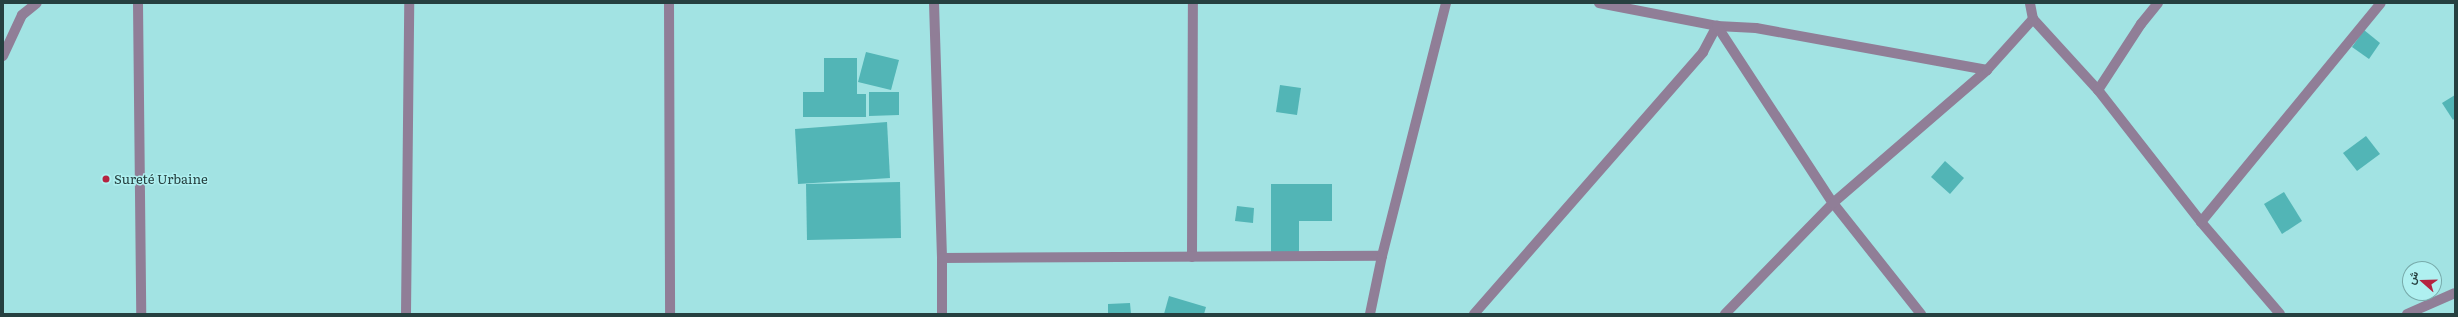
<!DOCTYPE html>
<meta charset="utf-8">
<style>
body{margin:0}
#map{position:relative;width:2458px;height:317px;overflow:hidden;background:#a2e3e3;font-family:Literata,Vazirmatn,serif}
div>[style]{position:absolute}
.building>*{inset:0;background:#52b5b6}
.minor>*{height:10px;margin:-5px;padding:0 5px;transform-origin:5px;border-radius:5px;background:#907e97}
.dots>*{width:11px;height:11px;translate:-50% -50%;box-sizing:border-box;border:2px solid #aff0f0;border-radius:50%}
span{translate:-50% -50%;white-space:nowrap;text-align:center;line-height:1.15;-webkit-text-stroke:3px #aff0f0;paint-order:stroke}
.poi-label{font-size:13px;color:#264040}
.left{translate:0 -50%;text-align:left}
.frame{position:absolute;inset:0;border:4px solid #264040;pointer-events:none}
.north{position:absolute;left:2402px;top:261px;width:40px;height:40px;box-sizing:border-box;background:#aff0f0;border:1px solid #78aaaa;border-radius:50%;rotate:290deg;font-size:11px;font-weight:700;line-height:16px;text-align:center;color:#264040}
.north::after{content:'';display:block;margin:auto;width:14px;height:18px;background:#b52340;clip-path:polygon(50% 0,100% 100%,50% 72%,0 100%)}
</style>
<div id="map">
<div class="building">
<i style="clip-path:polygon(2364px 30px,2380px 43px,2369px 59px,2352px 47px)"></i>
<i style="clip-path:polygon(866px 52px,899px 60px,891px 90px,858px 82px)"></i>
<i style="clip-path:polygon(824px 58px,857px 58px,857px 94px,866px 94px,866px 117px,803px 117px,803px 92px,824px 92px)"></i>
<i style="clip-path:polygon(1280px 85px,1301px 88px,1297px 115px,1276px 112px)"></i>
<i style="clip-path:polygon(869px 92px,899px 92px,899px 115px,869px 116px)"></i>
<i style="clip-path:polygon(2455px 95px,2455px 118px,2453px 120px,2442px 103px)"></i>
<i style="clip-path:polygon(887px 122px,890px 178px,798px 184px,795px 129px)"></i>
<i style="clip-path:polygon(2366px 136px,2380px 154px,2357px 171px,2343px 153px)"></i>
<i style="clip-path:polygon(1945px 161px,1964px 178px,1950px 194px,1931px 177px)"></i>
<i style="clip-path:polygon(900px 182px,901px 238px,807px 240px,806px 184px)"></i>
<i style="clip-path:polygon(1271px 184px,1332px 184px,1332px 221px,1299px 221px,1299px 260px,1271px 260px)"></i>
<i style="clip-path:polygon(2284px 192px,2302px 221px,2282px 234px,2264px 204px)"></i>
<i style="clip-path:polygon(1237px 206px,1254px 208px,1253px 223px,1235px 221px)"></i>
<i style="clip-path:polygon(1169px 296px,1206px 307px,1204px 314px,1164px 314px)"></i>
<i style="clip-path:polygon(1130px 303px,1131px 314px,1108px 314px,1108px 304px)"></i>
</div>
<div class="minor">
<i style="left:138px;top:3px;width:311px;rotate:89.4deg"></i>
<i style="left:669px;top:3px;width:311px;rotate:89.8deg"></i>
<i style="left:934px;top:3px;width:255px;rotate:88.2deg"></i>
<i style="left:942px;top:258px;width:56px;rotate:90deg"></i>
<i style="left:1599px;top:3px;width:120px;rotate:11deg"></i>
<i style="left:1717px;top:26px;width:39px;rotate:3deg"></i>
<i style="left:1756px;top:28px;width:235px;rotate:10.3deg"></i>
<i style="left:2033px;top:19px;width:96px;rotate:47.5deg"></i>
<i style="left:2098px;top:90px;width:167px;rotate:52deg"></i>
<i style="left:2201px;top:222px;width:121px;rotate:49.3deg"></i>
<i style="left:3px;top:56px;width:45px;rotate:-65.1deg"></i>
<i style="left:22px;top:15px;width:19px;rotate:-39deg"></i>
<i style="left:2098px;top:90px;width:79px;rotate:-56.9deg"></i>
<i style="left:2141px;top:24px;width:27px;rotate:-51deg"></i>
<i style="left:2201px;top:222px;width:283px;rotate:-50.6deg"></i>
<i style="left:1192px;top:257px;width:254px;rotate:-89.8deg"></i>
<i style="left:942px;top:258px;width:440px;rotate:-0.3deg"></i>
<i style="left:406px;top:314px;width:311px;rotate:-89.4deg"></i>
<i style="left:1370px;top:314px;width:59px;rotate:-78.3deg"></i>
<i style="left:1382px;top:256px;width:261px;rotate:-75.8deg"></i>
<i style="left:1474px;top:314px;width:348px;rotate:-48.8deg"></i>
<i style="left:1703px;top:52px;width:30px;rotate:-62deg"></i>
<i style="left:1717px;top:26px;width:212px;rotate:56.8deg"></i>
<i style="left:1833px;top:203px;width:142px;rotate:51.6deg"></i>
<i style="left:1725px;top:314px;width:155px;rotate:-45.8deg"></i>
<i style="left:1833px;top:203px;width:203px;rotate:-40.8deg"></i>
<i style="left:1987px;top:70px;width:69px;rotate:-48deg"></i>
<i style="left:2033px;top:19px;width:16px;rotate:-101deg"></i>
<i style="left:2407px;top:314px;width:52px;rotate:-23.6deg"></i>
</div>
<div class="dots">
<i style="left:106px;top:179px;background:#b52340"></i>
</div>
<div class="poi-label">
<span class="left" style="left:114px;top:179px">Sureté Urbaine</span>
</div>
<div class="frame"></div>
<div class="north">ش</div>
</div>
